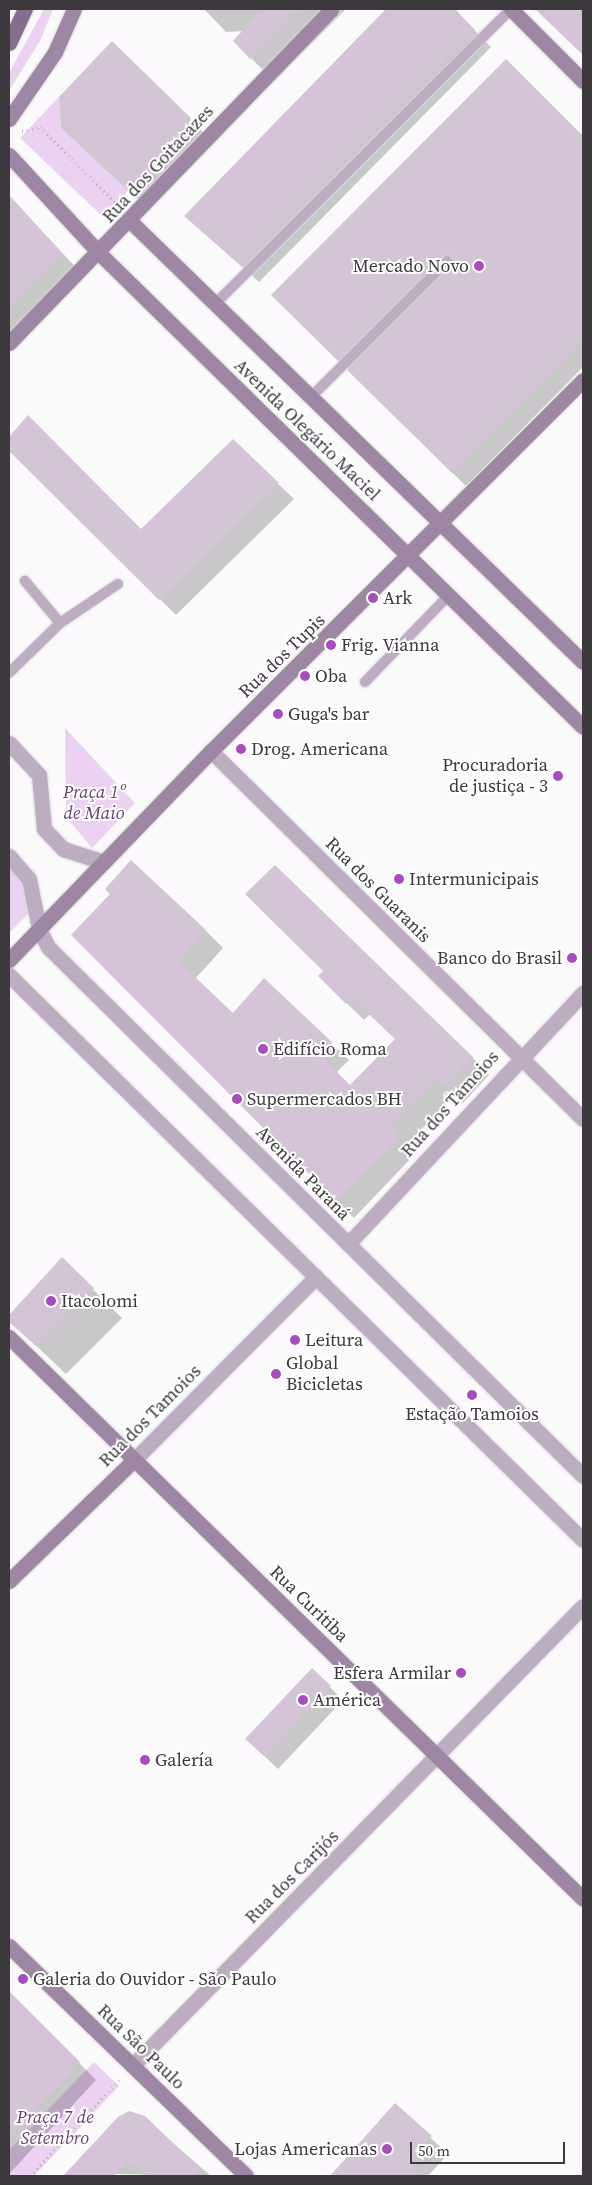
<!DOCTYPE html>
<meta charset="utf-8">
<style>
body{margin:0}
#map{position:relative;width:592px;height:2185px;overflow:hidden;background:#fcf9fd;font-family:"Source Serif 4",serif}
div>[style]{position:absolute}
.green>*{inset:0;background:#ead2f0}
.shadow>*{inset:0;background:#0003}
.building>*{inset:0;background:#d3c4d6}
.path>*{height:3px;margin-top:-1.5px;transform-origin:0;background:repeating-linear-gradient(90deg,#bab6bb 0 1px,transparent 0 5px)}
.roads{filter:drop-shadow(0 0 1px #dad6db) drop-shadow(0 0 1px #dad6db)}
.lane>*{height:10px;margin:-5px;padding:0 5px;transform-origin:5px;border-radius:5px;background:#bcadc0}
.street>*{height:15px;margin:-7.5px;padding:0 7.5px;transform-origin:7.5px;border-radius:7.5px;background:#bcadc0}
.secondary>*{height:15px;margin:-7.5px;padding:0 7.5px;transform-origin:7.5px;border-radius:7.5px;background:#9d87a2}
.primary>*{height:15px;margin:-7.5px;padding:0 7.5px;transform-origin:7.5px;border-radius:7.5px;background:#876d8d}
.dots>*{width:14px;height:14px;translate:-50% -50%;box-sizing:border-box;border:2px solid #fff;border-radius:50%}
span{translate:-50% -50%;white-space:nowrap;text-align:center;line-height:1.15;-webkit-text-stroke:4px #fff;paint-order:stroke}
.street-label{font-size:18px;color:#3d373e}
.poi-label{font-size:18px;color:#3d373e}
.right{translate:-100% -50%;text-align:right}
.left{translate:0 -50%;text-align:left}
.park-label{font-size:18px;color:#683e73;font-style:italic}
.frame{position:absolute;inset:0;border:10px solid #3d373e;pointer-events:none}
.scale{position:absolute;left:410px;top:2142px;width:155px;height:22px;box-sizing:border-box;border:2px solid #3d373e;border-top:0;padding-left:6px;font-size:15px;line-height:18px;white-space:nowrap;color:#3d373e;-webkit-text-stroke:4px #fff;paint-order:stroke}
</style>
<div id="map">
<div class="green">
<i style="clip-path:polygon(44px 9px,53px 9px,41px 39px,9px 91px,9px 73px)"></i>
<i style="clip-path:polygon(59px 97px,61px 128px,128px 191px,103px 217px,20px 138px)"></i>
<i style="clip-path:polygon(65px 728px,135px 803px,92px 848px,66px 817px)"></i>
<i style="clip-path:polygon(9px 865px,23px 882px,28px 914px,9px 933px)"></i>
<i style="clip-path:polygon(94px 2062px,119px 2086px,34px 2176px,9px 2176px,9px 2150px)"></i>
</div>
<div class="shadow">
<i style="clip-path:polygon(204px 9px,346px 9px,274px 81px,234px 41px,243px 31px,226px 32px)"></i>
<i style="clip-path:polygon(388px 9px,453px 9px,491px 47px,259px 282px,186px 216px)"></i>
<i style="clip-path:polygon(536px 9px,583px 9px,583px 54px)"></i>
<i style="clip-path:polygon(112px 43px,210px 139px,146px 207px,80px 145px)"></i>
<i style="clip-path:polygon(506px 61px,583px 137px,583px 367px,466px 486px,273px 295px)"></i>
<i style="clip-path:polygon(9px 196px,83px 275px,9px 349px)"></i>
<i style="clip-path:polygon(28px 417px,141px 531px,278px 484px,294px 499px,176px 615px,9px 449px,9px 439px)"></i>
<i style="clip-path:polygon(205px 930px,223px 948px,195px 979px,233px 1015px,264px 980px,349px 1060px,336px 1073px,350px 1087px,396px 1039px,370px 1014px,364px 1020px,319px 976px,472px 1057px,489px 1075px,463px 1103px,454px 1096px,407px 1144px,416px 1153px,354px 1218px,73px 935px)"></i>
<i style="clip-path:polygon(62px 1259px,122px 1318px,66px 1374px,9px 1320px)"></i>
<i style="clip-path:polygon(312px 1670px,343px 1700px,278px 1769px,260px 1752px)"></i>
<i style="clip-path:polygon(9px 1992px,96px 2080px,9px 2174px)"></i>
<i style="clip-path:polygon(395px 2105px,448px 2154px,428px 2176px,331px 2176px)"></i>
<i style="clip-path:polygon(144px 2118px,211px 2176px,68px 2173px)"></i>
</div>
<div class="building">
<i style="clip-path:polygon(262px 9px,301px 9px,250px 59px,233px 41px)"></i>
<i style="clip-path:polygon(386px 9px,455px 9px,475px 30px,241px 266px,184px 216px)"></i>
<i style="clip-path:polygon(535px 9px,583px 9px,583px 55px)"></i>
<i style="clip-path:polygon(112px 41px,194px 121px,128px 191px,61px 128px,59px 97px)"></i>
<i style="clip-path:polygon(506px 59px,583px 136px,583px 340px,452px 473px,347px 370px,452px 266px,451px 256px,442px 256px,338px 361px,271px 295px)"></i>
<i style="clip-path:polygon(9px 195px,64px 255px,9px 306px)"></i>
<i style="clip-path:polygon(28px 415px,141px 529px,233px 439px,279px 483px,159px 600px,9px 451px,9px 437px)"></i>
<i style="clip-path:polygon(131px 860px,206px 930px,178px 961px,233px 1013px,264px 978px,332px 1042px,320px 1055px,350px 1085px,395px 1039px,352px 998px,346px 1004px,318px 976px,323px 971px,245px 894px,275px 865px,473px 1057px,444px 1087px,436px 1079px,391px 1126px,400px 1135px,336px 1201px,71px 935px,110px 894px,105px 889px)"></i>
<i style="clip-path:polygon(62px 1257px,94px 1288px,36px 1346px,9px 1322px,9px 1315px)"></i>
<i style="clip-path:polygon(312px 1668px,331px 1686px,264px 1756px,245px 1739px)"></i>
<i style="clip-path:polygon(9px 1991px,80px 2062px,9px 2139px)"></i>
<i style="clip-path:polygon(395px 2103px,432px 2136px,408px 2163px,423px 2176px,330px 2176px)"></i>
<i style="clip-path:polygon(129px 2111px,145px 2116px,199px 2168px,191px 2176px,147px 2176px,129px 2160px,114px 2176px,63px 2176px,118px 2117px)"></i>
</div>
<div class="path">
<i style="left:22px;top:131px;width:18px;rotate:-13deg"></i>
<i style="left:40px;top:127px;width:112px;rotate:45deg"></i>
<i style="left:30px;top:2176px;width:134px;rotate:-47.1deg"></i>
</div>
<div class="roads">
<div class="lane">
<i style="left:216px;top:303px;width:416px;rotate:-44.9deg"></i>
<i style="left:312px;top:396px;width:191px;rotate:-45deg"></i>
<i style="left:60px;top:623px;width:70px;rotate:-33.9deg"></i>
<i style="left:9px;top:673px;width:71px;rotate:-44.4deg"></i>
<i style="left:60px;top:623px;width:55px;rotate:-129.8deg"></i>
<i style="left:365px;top:682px;width:121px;rotate:-46deg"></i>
</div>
<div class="street">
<i style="left:9px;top:743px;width:44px;rotate:46.8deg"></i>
<i style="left:39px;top:775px;width:54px;rotate:84.7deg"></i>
<i style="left:44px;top:829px;width:28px;rotate:46deg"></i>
<i style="left:63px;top:849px;width:43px;rotate:17.6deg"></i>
<i style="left:211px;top:751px;width:523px;rotate:44.69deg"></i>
<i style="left:9px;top:856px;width:30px;rotate:49deg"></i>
<i style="left:29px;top:879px;width:51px;rotate:78.7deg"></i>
<i style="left:39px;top:929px;width:20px;rotate:63deg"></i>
<i style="left:48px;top:947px;width:752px;rotate:44.68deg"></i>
<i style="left:9px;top:975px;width:805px;rotate:44.55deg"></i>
<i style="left:348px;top:1244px;width:344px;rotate:-46.9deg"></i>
<i style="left:134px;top:1460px;width:258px;rotate:-45.2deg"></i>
<i style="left:134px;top:2064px;width:641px;rotate:-45.57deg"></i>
</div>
<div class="secondary">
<i style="left:511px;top:9px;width:102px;rotate:45deg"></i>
<i style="left:9px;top:119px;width:81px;rotate:-55.5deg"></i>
<i style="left:55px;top:52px;width:47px;rotate:-66.2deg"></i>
<i style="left:9px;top:155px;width:133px;rotate:47.4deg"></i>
<i style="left:99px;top:253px;width:677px;rotate:44.4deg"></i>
<i style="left:130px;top:221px;width:632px;rotate:44.23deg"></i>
<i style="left:9px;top:343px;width:464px;rotate:-46deg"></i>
<i style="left:9px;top:960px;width:291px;rotate:-46deg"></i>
<i style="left:211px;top:751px;width:525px;rotate:-44.92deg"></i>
<i style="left:9px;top:1337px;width:803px;rotate:44.39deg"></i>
<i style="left:9px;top:1581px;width:174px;rotate:-44.1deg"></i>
<i style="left:9px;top:1946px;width:330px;rotate:44.1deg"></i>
</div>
<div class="primary">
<i style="left:9px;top:43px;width:38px;rotate:-65deg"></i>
</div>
</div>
<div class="dots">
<i style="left:479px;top:266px;background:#a64fbc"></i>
<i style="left:373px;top:598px;background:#a64fbc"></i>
<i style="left:331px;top:645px;background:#a64fbc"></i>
<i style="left:305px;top:676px;background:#a64fbc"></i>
<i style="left:278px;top:714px;background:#a64fbc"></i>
<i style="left:241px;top:749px;background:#a64fbc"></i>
<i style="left:558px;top:776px;background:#a64fbc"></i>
<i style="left:399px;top:879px;background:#a64fbc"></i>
<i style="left:572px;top:958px;background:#a64fbc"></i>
<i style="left:263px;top:1049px;background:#a64fbc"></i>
<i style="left:237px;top:1099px;background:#a64fbc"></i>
<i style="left:51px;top:1301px;background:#a64fbc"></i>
<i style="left:295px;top:1340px;background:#a64fbc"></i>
<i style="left:276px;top:1374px;background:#a64fbc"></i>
<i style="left:472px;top:1395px;background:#a64fbc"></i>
<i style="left:461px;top:1673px;background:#a64fbc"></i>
<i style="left:303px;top:1700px;background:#a64fbc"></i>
<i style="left:145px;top:1760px;background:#a64fbc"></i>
<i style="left:23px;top:1979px;background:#a64fbc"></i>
<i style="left:387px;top:2149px;background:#a64fbc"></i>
</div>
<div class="street-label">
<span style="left:158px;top:164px;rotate:-47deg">Rua dos Goitacazes</span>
<span style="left:307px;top:430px;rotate:44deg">Avenida Olegário Maciel</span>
<span style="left:282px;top:656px;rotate:-44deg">Rua dos Tupis</span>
<span style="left:378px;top:890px;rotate:45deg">Rua dos Guaranis</span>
<span style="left:450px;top:1104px;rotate:-48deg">Rua dos Tamoios</span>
<span style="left:303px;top:1173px;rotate:45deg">Avenida Paraná</span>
<span style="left:150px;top:1416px;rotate:-45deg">Rua dos Tamoios</span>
<span style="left:309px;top:1604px;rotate:44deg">Rua Curitiba</span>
<span style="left:292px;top:1877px;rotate:-45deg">Rua dos Carijós</span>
<span style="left:141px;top:2047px;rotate:44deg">Rua São Paulo</span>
</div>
<div class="poi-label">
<span class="right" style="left:469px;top:266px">Mercado Novo</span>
<span class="left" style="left:383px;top:598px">Ark</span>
<span class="left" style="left:341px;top:645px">Frig. Vianna</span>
<span class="left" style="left:315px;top:676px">Oba</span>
<span class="left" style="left:288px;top:714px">Guga's bar</span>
<span class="left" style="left:251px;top:749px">Drog. Americana</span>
<span class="right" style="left:548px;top:776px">Procuradoria<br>de justiça - 3</span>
<span class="left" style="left:409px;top:879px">Intermunicipais</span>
<span class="right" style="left:562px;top:958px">Banco do Brasil</span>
<span class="left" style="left:273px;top:1049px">Edifício Roma</span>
<span class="left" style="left:247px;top:1099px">Supermercados BH</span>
<span class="left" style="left:61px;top:1301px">Itacolomi</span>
<span class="left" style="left:305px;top:1340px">Leitura</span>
<span class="left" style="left:286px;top:1374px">Global<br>Bicicletas</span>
<span style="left:472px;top:1414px">Estação Tamoios</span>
<span class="right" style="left:451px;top:1673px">Esfera Armilar</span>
<span class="left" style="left:313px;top:1700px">América</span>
<span class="left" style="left:155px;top:1760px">Galería</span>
<span class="left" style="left:33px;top:1979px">Galeria do Ouvidor - São Paulo</span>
<span class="right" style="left:377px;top:2149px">Lojas Americanas</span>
</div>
<div class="park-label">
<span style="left:94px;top:803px">Praça 1º<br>de Maio</span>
<span style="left:55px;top:2128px">Praça 7 de<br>Setembro</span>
</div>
<div class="frame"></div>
<div class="scale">50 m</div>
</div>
